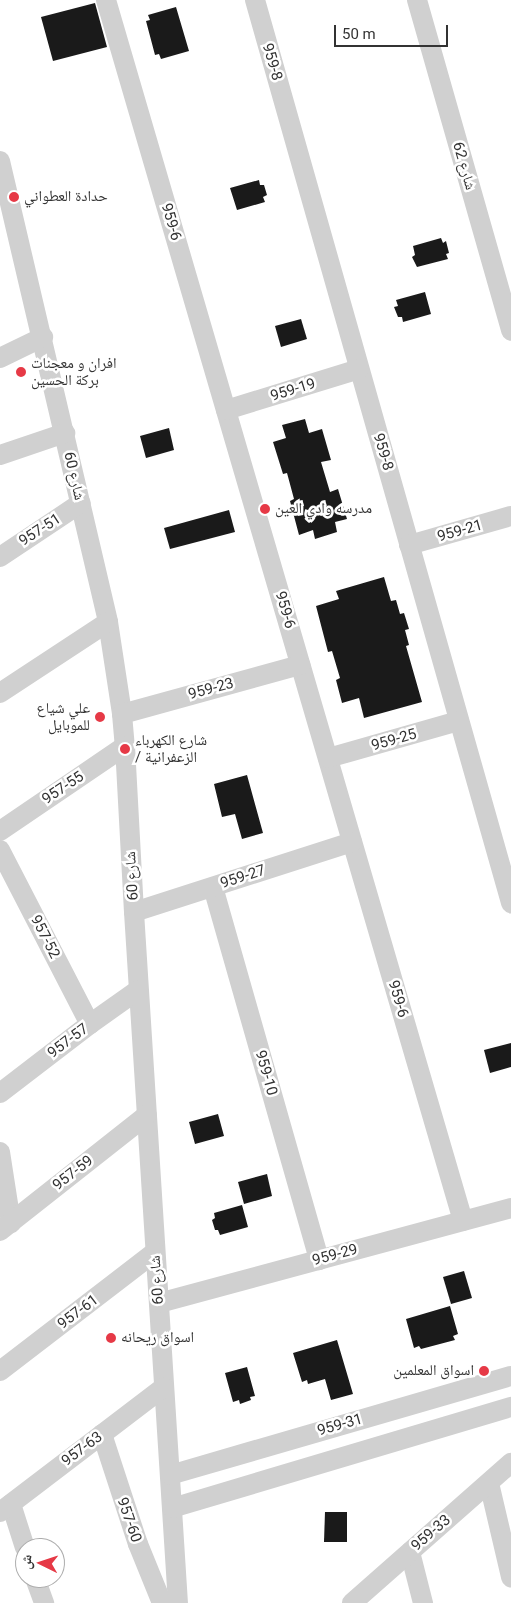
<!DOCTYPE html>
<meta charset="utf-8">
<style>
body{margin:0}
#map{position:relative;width:511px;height:1603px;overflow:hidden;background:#fff;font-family:Roboto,"Noto Naskh Arabic",sans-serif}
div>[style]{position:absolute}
.building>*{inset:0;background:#1a1a1a}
.minor>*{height:20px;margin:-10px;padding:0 10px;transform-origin:10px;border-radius:10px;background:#d0d0d0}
.dots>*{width:14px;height:14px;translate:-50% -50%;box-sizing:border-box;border:2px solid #fff;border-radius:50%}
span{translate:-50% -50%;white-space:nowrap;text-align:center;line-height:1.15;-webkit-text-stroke:5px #fff;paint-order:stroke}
.street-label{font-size:15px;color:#333}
.poi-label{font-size:15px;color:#333}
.left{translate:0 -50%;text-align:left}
.right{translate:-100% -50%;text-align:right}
.north{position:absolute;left:15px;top:1538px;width:50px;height:50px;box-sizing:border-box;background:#fff;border:1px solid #adadad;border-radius:50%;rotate:274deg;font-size:14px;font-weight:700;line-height:20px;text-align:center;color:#333}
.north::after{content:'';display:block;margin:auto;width:18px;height:22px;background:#e63946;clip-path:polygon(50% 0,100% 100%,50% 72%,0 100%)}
.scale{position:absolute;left:334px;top:25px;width:114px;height:22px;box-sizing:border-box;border:2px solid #333;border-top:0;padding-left:6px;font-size:15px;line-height:18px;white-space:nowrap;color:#333;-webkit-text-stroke:4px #fff;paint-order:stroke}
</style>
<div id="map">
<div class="building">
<i style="clip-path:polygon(95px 3px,107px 47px,53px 61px,41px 17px)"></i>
<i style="clip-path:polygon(176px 7px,189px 51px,161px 59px,159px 54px,155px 55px,146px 21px,150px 20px,148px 15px)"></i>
<i style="clip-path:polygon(259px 180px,260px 185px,264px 185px,267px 195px,263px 197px,265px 202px,237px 210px,230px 188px)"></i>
<i style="clip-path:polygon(441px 238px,443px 243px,446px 241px,449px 253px,446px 254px,448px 259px,417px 267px,412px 257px,415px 255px,413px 246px)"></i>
<i style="clip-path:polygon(425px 292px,431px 314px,403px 322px,402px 317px,398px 317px,394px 307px,398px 306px,396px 300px)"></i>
<i style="clip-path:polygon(301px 319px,307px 339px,281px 347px,275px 326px)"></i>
<i style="clip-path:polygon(305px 419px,309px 433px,322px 429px,331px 460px,321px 462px,330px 492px,338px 489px,347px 519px,335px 522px,337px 532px,315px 539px,313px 530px,299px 535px,290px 501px,294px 499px,287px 473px,283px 474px,273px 442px,286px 438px,282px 425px)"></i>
<i style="clip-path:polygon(169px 428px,174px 450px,146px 458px,140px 436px)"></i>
<i style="clip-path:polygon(229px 510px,235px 532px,170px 549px,164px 528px)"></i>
<i style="clip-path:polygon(384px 577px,391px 601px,396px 600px,400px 614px,404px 613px,409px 629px,405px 630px,409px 645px,406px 646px,422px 702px,364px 718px,359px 698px,342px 703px,336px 680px,340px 678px,332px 651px,328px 652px,316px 606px,339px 599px,336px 591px)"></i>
<i style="clip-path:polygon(247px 775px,263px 833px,242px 839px,235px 814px,222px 817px,214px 784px)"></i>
<i style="clip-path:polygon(511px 1043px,511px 1067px,490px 1073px,484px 1050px)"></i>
<i style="clip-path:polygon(218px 1114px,224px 1136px,195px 1144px,189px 1122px)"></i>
<i style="clip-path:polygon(267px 1174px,272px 1196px,244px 1204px,238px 1182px)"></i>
<i style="clip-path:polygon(242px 1205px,248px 1227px,220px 1235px,218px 1230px,215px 1230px,212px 1220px,215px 1218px,214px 1213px)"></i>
<i style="clip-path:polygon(464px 1271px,472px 1298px,451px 1304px,443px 1277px)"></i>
<i style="clip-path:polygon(450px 1306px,458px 1334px,453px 1336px,455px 1340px,421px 1349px,419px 1346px,414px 1348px,406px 1319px)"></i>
<i style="clip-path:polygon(337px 1340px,353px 1394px,331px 1400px,325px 1379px,308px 1384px,307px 1380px,302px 1382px,293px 1353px)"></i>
<i style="clip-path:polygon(247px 1367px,255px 1396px,250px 1397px,251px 1400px,240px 1404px,239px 1400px,233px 1402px,225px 1373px)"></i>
<i style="clip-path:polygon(325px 1512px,347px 1512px,347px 1542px,324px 1542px)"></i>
</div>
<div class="minor">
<i style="left:106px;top:0;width:1272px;rotate:73.7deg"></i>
<i style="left:255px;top:0;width:939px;rotate:74.17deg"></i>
<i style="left:417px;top:0;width:344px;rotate:74.1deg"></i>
<i style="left:0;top:161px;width:473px;rotate:76.8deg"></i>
<i style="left:108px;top:622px;width:93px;rotate:81.3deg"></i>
<i style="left:122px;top:714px;width:32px;rotate:85deg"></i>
<i style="left:125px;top:746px;width:166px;rotate:86.9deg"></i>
<i style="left:134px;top:912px;width:692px;rotate:86.36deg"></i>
<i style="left:0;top:358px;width:48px;rotate:-26deg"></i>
<i style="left:226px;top:410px;width:139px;rotate:-17.1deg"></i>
<i style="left:0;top:455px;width:69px;rotate:-18.7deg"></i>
<i style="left:409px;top:545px;width:106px;rotate:-15.9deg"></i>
<i style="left:0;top:557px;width:97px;rotate:-33.7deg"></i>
<i style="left:0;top:693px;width:129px;rotate:-33.3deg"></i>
<i style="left:122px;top:714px;width:185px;rotate:-15.4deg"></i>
<i style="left:328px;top:758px;width:136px;rotate:-15.8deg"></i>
<i style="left:0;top:831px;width:151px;rotate:-34.2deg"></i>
<i style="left:0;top:850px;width:196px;rotate:62.7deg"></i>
<i style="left:213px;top:887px;width:388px;rotate:74.1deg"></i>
<i style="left:134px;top:912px;width:229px;rotate:-17.8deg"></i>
<i style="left:0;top:1093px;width:113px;rotate:-37.5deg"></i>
<i style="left:90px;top:1024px;width:59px;rotate:-35.3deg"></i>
<i style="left:0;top:1152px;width:72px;rotate:81.2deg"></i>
<i style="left:0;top:1231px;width:187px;rotate:-38.3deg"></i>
<i style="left:159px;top:1303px;width:365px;rotate:-15.1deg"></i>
<i style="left:0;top:1371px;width:195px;rotate:-37.5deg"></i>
<i style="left:102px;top:1434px;width:116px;rotate:71.9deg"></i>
<i style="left:138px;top:1544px;width:64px;rotate:67.9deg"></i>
<i style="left:170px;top:1475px;width:355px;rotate:-16.2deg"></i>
<i style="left:489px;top:1483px;width:97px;rotate:76.8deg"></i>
<i style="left:11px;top:1504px;width:46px;rotate:72.3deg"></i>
<i style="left:172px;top:1508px;width:354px;rotate:-16.6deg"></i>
<i style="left:0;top:1512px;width:206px;rotate:-37.3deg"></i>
<i style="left:410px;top:1552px;width:53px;rotate:75.7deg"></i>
<i style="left:35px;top:1578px;width:27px;rotate:70deg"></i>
<i style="left:352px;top:1603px;width:212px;rotate:-41.4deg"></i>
</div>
<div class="dots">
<i style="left:14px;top:197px;background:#e63946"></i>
<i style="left:21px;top:372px;background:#e63946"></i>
<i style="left:265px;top:509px;background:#e63946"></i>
<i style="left:100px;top:717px;background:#e63946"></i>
<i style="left:125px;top:749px;background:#e63946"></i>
<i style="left:111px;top:1338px;background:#e63946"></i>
<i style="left:484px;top:1371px;background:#e63946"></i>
</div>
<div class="street-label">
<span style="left:272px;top:62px;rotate:74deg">959-8</span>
<span style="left:464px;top:166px;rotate:74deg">شارع 62</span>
<span style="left:171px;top:222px;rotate:74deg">959-6</span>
<span style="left:293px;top:390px;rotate:-17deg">959-19</span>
<span style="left:383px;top:452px;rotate:74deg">959-8</span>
<span style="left:74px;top:476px;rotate:77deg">شارع 60</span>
<span style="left:40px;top:530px;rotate:-33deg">957-51</span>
<span style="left:460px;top:531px;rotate:-16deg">959-21</span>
<span style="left:285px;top:610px;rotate:74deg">959-6</span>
<span style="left:211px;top:689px;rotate:-15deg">959-23</span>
<span style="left:394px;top:740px;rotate:-16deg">959-25</span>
<span style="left:63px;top:788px;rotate:-34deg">957-55</span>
<span style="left:132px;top:876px;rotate:-93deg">شارع 60</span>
<span style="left:243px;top:877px;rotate:-18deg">959-27</span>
<span style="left:45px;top:937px;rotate:63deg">957-52</span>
<span style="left:398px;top:999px;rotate:74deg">959-6</span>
<span style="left:68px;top:1041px;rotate:-37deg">957-57</span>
<span style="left:266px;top:1073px;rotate:74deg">959-10</span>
<span style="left:73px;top:1173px;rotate:-38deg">957-59</span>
<span style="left:335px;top:1255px;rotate:-15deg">959-29</span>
<span style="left:157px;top:1280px;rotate:-94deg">شارع 60</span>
<span style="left:78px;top:1312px;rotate:-37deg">957-61</span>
<span style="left:340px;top:1425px;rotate:-16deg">959-31</span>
<span style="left:82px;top:1449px;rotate:-37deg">957-63</span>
<span style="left:129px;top:1520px;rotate:71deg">957-60</span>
<span style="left:431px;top:1533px;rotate:-41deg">959-33</span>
</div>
<div class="poi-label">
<span class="left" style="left:24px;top:197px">حدادة العطواني</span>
<span class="left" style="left:31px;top:372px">افران و معجنات<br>بركة الحسين</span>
<span class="left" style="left:275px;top:509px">مدرسه وادي العين</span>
<span class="right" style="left:90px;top:717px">علي شياع<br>للموبايل</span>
<span class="left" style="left:135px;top:749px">شارع الكهرباء<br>/ الزعفرانية</span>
<span class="left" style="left:121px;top:1338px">اسواق ريحانه</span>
<span class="right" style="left:474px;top:1371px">اسواق المعلمين</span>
</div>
<div class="north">ش</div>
<div class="scale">50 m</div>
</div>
